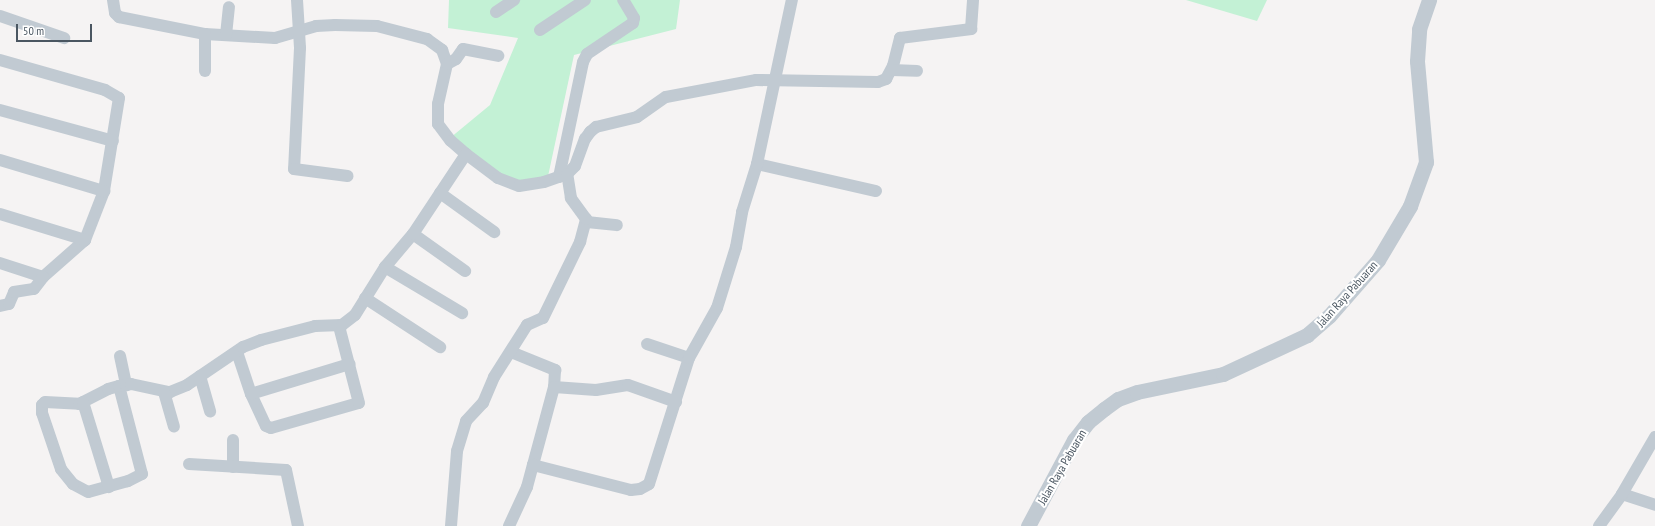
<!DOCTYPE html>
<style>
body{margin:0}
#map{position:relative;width:1655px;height:526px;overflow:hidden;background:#f5f3f3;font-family:"PT Sans Narrow",sans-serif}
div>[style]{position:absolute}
.green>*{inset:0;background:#c3f1d5}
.minor>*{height:12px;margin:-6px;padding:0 6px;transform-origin:6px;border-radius:6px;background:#c1cad2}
.tertiary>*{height:15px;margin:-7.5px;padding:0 7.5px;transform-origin:7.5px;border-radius:7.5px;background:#c1cad2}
span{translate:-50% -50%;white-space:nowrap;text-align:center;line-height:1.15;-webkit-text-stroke:4px #fff;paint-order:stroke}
.street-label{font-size:12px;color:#4a5661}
.scale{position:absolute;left:16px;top:24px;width:76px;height:18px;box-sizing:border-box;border:2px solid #4a5661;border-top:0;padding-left:5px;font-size:12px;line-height:14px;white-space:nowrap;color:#4a5661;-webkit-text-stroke:3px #fff;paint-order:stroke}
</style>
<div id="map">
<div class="green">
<i style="clip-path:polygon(449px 0,680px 0,676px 29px,574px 55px,547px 181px,526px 187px,498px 179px,450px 138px,490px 105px,518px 38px,448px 28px)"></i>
<i style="clip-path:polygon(1186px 0,1267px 0,1257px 21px)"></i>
</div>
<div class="minor">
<i style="left:113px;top:0;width:13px;rotate:81deg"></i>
<i style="left:115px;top:13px;width:6px;rotate:45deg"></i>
<i style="left:119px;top:17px;width:88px;rotate:11.2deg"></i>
<i style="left:205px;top:34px;width:70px;rotate:3.3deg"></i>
<i style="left:275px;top:38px;width:43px;rotate:-16.3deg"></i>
<i style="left:316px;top:26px;width:19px;rotate:-3deg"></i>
<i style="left:335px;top:25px;width:42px;rotate:1.4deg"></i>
<i style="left:377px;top:26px;width:52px;rotate:14.6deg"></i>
<i style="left:427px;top:39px;width:19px;rotate:36deg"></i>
<i style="left:442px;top:50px;width:15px;rotate:70deg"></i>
<i style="left:447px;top:64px;width:41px;rotate:102.7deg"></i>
<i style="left:438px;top:104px;width:20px;rotate:90deg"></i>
<i style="left:438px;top:124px;width:21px;rotate:53deg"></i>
<i style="left:451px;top:141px;width:20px;rotate:41deg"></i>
<i style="left:466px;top:154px;width:40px;rotate:37deg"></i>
<i style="left:498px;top:178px;width:22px;rotate:21deg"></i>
<i style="left:519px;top:186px;width:25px;rotate:-9deg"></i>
<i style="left:544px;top:182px;width:24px;rotate:-19deg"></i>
<i style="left:567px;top:174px;width:11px;rotate:-45deg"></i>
<i style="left:575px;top:166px;width:29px;rotate:-70deg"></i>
<i style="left:585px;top:139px;width:9px;rotate:-54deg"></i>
<i style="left:590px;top:132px;width:8px;rotate:-40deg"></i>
<i style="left:596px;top:127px;width:42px;rotate:-13.7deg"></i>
<i style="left:637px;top:117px;width:35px;rotate:-35deg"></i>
<i style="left:666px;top:97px;width:92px;rotate:-10.7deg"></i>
<i style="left:756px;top:80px;width:122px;rotate:0.9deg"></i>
<i style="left:878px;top:82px;width:9px;rotate:-21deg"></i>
<i style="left:886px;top:79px;width:15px;rotate:-62deg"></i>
<i style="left:893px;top:66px;width:29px;rotate:-76deg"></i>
<i style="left:900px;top:38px;width:72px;rotate:-7.2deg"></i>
<i style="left:971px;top:29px;width:29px;rotate:-86deg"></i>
<i style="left:297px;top:0;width:48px;rotate:86.4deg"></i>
<i style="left:300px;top:48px;width:121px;rotate:92.8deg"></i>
<i style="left:294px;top:169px;width:54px;rotate:7.4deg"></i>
<i style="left:496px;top:12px;width:22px;rotate:-34deg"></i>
<i style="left:0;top:16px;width:68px;rotate:19deg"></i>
<i style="left:540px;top:30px;width:54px;rotate:-33.7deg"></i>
<i style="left:226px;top:35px;width:28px;rotate:-84deg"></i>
<i style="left:0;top:60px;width:109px;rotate:15.9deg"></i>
<i style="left:105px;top:90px;width:16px;rotate:30deg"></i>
<i style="left:119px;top:98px;width:94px;rotate:99.2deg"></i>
<i style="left:104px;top:191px;width:53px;rotate:111.2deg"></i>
<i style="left:85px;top:240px;width:56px;rotate:138.6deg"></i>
<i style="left:43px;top:277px;width:45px;rotate:-162deg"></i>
<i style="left:447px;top:64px;width:10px;rotate:-29deg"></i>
<i style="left:456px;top:59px;width:12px;rotate:-55deg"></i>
<i style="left:463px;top:49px;width:36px;rotate:11deg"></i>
<i style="left:892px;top:70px;width:25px;rotate:2deg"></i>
<i style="left:205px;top:71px;width:37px;rotate:-90deg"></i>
<i style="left:0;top:110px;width:117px;rotate:15.3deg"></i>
<i style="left:0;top:160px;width:109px;rotate:16.6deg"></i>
<i style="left:757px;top:164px;width:122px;rotate:12.8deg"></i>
<i style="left:559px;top:177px;width:117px;rotate:-78.2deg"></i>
<i style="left:583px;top:62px;width:9px;rotate:-63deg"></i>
<i style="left:587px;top:54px;width:55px;rotate:-34deg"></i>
<i style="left:633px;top:23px;width:5px;rotate:-79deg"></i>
<i style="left:634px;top:18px;width:21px;rotate:-121deg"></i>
<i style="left:440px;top:193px;width:67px;rotate:35.8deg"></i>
<i style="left:0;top:214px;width:89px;rotate:17deg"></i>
<i style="left:587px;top:222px;width:30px;rotate:6deg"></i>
<i style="left:413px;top:234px;width:64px;rotate:35.4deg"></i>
<i style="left:385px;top:267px;width:90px;rotate:30.9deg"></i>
<i style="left:365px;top:298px;width:90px;rotate:33.2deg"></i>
<i style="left:0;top:306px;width:9px;rotate:-13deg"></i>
<i style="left:9px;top:304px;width:13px;rotate:-67deg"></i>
<i style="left:14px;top:292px;width:20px;rotate:-9deg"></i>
<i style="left:34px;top:289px;width:15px;rotate:-53deg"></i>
<i style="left:647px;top:344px;width:44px;rotate:18.4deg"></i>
<i style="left:237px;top:352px;width:44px;rotate:71.6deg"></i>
<i style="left:251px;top:394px;width:35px;rotate:65deg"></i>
<i style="left:266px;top:426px;width:5px;rotate:22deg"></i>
<i style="left:271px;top:428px;width:91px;rotate:-15.9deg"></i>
<i style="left:359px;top:403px;width:80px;rotate:-104.6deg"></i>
<i style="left:511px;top:352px;width:48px;rotate:22.2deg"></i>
<i style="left:555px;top:370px;width:17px;rotate:93deg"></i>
<i style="left:554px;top:387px;width:81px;rotate:105.1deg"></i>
<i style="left:120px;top:356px;width:30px;rotate:78deg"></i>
<i style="left:200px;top:376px;width:37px;rotate:74deg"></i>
<i style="left:119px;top:386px;width:91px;rotate:75.4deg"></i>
<i style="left:142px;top:474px;width:16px;rotate:153deg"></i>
<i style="left:128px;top:481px;width:41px;rotate:164.6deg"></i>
<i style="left:88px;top:492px;width:17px;rotate:-152deg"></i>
<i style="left:73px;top:484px;width:19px;rotate:-129deg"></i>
<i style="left:61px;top:469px;width:59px;rotate:-108.7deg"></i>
<i style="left:42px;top:413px;width:8px;rotate:-90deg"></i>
<i style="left:42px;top:405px;width:4px;rotate:-45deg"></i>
<i style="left:45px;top:402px;width:34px;rotate:3deg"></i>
<i style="left:79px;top:404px;width:33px;rotate:-27deg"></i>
<i style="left:108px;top:389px;width:11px;rotate:-15deg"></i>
<i style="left:119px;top:386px;width:7px;rotate:-8deg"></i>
<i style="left:126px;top:385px;width:5px;rotate:-11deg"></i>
<i style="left:131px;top:384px;width:40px;rotate:12deg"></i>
<i style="left:170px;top:392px;width:18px;rotate:-22deg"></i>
<i style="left:187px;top:385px;width:68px;rotate:-34.2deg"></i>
<i style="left:243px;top:347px;width:19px;rotate:-21deg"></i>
<i style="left:261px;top:340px;width:56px;rotate:-14.5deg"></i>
<i style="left:315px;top:326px;width:27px;rotate:-2deg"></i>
<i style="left:342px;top:325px;width:16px;rotate:-38deg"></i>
<i style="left:355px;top:315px;width:57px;rotate:-58deg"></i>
<i style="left:385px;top:267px;width:43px;rotate:-49.7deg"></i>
<i style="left:413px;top:234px;width:96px;rotate:-56.5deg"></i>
<i style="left:554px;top:387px;width:42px;rotate:4.1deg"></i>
<i style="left:596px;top:390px;width:32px;rotate:-9deg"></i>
<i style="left:628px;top:385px;width:51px;rotate:19.5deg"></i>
<i style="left:164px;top:392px;width:36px;rotate:74deg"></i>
<i style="left:251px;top:394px;width:103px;rotate:-16.9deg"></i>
<i style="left:83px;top:402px;width:89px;rotate:73deg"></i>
<i style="left:233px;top:440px;width:27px;rotate:90deg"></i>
<i style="left:189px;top:464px;width:97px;rotate:3.5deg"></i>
<i style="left:286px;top:470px;width:57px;rotate:77.9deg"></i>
<i style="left:1622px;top:494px;width:35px;rotate:18deg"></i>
<i style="left:451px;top:526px;width:75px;rotate:-85.4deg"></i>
<i style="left:457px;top:451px;width:31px;rotate:-73deg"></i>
<i style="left:466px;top:421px;width:25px;rotate:-47deg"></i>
<i style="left:483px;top:403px;width:28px;rotate:-67deg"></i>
<i style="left:494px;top:377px;width:62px;rotate:-57.6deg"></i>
<i style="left:527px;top:325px;width:17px;rotate:-24deg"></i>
<i style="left:543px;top:318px;width:85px;rotate:-64deg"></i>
<i style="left:580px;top:242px;width:24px;rotate:-75deg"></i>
<i style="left:586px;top:219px;width:26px;rotate:-126deg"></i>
<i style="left:571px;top:198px;width:24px;rotate:-99deg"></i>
<i style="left:509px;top:526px;width:43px;rotate:-65.2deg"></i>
<i style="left:527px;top:487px;width:23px;rotate:-75deg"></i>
<i style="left:533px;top:465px;width:101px;rotate:14.3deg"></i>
<i style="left:631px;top:490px;width:9px;rotate:-6deg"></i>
<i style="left:640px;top:489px;width:10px;rotate:-29deg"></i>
<i style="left:649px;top:484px;width:132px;rotate:-72.4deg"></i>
<i style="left:689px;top:358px;width:57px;rotate:-60.8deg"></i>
<i style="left:717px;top:308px;width:64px;rotate:-72.7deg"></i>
<i style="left:736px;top:247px;width:36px;rotate:-80deg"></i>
<i style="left:742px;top:212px;width:50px;rotate:-72.6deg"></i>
<i style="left:757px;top:164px;width:168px;rotate:-78deg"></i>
<i style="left:1599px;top:526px;width:39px;rotate:-54deg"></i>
<i style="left:1622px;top:494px;width:66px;rotate:-59.9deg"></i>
</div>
<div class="tertiary">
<i style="left:1028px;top:526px;width:98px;rotate:-61.9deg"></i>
<i style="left:1074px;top:440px;width:23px;rotate:-52deg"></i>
<i style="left:1088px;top:422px;width:21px;rotate:-39deg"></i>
<i style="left:1104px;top:409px;width:17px;rotate:-36deg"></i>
<i style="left:1118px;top:399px;width:20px;rotate:-20deg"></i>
<i style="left:1137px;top:392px;width:88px;rotate:-11.8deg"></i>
<i style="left:1223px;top:374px;width:93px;rotate:-24.9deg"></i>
<i style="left:1307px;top:335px;width:29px;rotate:-41deg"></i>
<i style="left:1329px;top:316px;width:74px;rotate:-48.8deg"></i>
<i style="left:1378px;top:260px;width:63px;rotate:-59.3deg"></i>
<i style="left:1410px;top:206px;width:47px;rotate:-70deg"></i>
<i style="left:1426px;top:162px;width:101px;rotate:-95.1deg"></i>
<i style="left:1417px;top:61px;width:32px;rotate:-86deg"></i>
<i style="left:1419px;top:29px;width:31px;rotate:-71deg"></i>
</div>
<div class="street-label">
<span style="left:1347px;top:294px;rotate:-48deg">Jalan Raya Pabuaran</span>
<span style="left:1062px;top:467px;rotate:-60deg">Jalan Raya Pabuaran</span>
</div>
<div class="scale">50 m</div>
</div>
